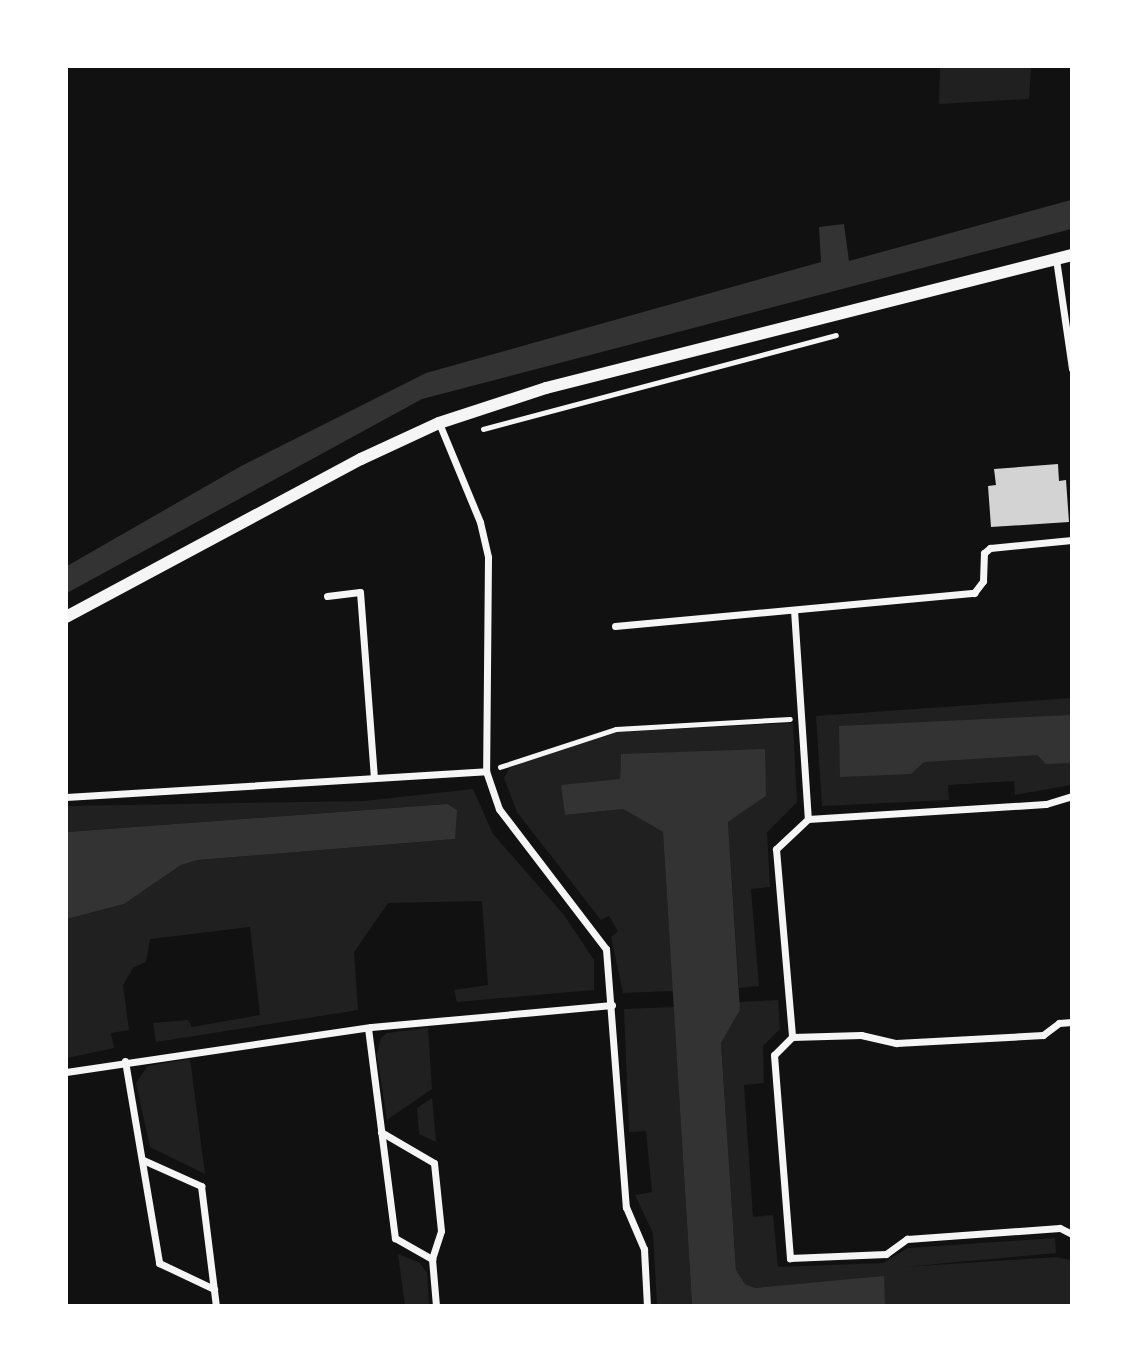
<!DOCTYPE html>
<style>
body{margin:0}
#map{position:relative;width:1138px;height:1372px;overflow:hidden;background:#111;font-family:"Space Grotesk",sans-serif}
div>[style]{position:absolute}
.green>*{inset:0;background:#202020}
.water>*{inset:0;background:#333}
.building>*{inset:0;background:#d3d3d3}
.path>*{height:4.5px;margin:-2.25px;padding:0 2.25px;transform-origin:2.25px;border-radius:2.25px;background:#f5f5f5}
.minor>*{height:7px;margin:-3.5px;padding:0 3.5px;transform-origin:3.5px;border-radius:3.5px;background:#f5f5f5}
.tertiary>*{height:12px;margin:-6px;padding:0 6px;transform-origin:6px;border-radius:6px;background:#f5f5f5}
span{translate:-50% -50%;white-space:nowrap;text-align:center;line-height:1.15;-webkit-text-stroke:7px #fff;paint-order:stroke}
.frame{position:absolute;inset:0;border:68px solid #fff;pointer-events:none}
</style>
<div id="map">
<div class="green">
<i style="clip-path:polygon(940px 67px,1031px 67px,1029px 99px,939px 104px)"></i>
<i style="clip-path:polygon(1071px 698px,1071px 785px,1015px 795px,1014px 781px,948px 785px,949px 800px,822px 806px,816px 716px)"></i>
<i style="clip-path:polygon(793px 723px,797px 802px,767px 832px,770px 887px,751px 889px,759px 986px,739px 988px,728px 822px,766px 796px,621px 754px,620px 779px,565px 815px,623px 809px,663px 832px,673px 991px,623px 993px,611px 937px,618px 931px,609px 916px,601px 920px,517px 812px,504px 778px,510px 767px,618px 732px)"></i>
<i style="clip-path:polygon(473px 789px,493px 834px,564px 915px,594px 960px,594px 990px,457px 1002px,454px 990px,488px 985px,482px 901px,388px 903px,354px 952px,358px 1010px,156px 1042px,153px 1023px,188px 1020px,192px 1027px,260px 1015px,250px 927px,150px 939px,146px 962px,133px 968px,123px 985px,129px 1030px,111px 1033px,114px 1048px,67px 1058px,67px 919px,124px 904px,181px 865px,198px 860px,455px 839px,447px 804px,67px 832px,67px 806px,363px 801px)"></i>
<i style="clip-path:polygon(778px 1000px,780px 1029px,763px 1046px,764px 1083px,744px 1085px,753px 1217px,773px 1215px,778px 1267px,883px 1263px,908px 1248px,1055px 1238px,1056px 1253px,904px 1267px,1056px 1257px,1071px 1260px,1071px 1305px,885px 1305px,883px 1277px,755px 1288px,745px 1284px,736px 1270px,721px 1043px,740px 1010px,739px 1002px)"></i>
<i style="clip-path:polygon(674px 1007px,692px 1305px,657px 1305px,653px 1233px,635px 1195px,652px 1192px,646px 1131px,629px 1132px,624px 1009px)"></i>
<i style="clip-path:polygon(428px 1028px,432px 1089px,387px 1120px,377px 1054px,381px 1038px,387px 1033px)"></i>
<i style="clip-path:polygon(190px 1059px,205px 1174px,150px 1147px,136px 1083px,148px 1066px)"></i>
<i style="clip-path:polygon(432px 1098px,436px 1142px,419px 1134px,417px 1108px)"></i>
<i style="clip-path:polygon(398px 1254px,420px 1263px,427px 1273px,429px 1305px,405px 1305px)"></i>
</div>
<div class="water">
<i style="clip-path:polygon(1071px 200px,1071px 229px,422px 399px,67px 593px,67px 566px,243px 465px,426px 373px,821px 262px,819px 227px,844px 224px,849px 261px)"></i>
<i style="clip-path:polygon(1071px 715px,1071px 763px,1046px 764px,1037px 755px,924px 762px,911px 774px,840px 777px,839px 726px)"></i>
<i style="clip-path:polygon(765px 749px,766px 796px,728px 822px,740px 1010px,721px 1043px,736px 1270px,745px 1284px,755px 1288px,884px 1276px,885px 1305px,692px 1305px,663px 832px,623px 809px,565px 815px,561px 785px,620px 779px,621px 754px)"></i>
<i style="clip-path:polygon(447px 804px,457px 810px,455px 839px,198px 860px,181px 865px,124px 904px,67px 919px,67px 832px)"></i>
</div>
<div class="building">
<i style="clip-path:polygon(1058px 464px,1059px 481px,1066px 480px,1069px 522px,991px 527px,988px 486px,996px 485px,994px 469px)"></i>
</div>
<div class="path">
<i style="left:483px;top:429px;width:365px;rotate:-14.9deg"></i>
<i style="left:500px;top:767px;width:122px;rotate:-18.1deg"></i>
<i style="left:616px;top:729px;width:174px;rotate:-3.3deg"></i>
</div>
<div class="minor">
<i style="left:1056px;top:259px;width:111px;rotate:81.7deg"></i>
<i style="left:439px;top:423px;width:107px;rotate:67.5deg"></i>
<i style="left:480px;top:522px;width:36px;rotate:77deg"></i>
<i style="left:488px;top:557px;width:214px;rotate:90.5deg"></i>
<i style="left:486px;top:771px;width:40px;rotate:71.1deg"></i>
<i style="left:499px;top:809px;width:176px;rotate:52.6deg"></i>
<i style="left:606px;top:949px;width:259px;rotate:85.6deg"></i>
<i style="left:626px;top:1207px;width:46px;rotate:66.8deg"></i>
<i style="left:644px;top:1249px;width:57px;rotate:87deg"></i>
<i style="left:327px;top:596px;width:33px;rotate:-7deg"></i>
<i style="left:360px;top:592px;width:186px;rotate:85.7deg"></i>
<i style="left:794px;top:610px;width:209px;rotate:86.2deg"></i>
<i style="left:808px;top:819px;width:44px;rotate:136.8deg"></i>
<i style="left:776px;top:849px;width:189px;rotate:85.1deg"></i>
<i style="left:792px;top:1037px;width:25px;rotate:135deg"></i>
<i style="left:774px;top:1055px;width:204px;rotate:85.5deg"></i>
<i style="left:790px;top:1258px;width:96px;rotate:-2.4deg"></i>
<i style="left:886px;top:1254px;width:26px;rotate:-36deg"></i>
<i style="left:907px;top:1239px;width:153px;rotate:-4.1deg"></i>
<i style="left:1060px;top:1228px;width:13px;rotate:27deg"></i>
<i style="left:615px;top:626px;width:361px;rotate:-5.3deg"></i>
<i style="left:974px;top:593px;width:15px;rotate:-53deg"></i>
<i style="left:983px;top:581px;width:28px;rotate:-88deg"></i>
<i style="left:984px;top:553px;width:8px;rotate:-40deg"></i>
<i style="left:990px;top:548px;width:82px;rotate:-5.6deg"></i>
<i style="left:66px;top:797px;width:421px;rotate:-3.5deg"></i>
<i style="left:808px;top:819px;width:238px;rotate:-3.6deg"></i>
<i style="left:1046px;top:804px;width:27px;rotate:-17deg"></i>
<i style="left:368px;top:1028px;width:212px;rotate:82.7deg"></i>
<i style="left:395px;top:1238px;width:43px;rotate:29.6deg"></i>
<i style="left:792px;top:1037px;width:69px;rotate:-1.7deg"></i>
<i style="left:861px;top:1035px;width:36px;rotate:13deg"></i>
<i style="left:896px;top:1043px;width:147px;rotate:-3.1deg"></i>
<i style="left:1043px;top:1035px;width:20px;rotate:-37deg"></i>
<i style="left:1059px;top:1023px;width:13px;rotate:-4deg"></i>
<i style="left:125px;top:1061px;width:205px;rotate:80.4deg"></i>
<i style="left:159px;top:1263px;width:61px;rotate:25.3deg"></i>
<i style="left:66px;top:1072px;width:308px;rotate:-8.4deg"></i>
<i style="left:371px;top:1027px;width:242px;rotate:-5.2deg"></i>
<i style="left:381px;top:1132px;width:61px;rotate:30.3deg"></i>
<i style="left:434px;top:1163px;width:68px;rotate:84.1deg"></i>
<i style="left:441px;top:1231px;width:29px;rotate:108deg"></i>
<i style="left:432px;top:1259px;width:47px;rotate:85.1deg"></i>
<i style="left:143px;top:1160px;width:64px;rotate:24.1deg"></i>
<i style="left:201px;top:1186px;width:121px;rotate:82.9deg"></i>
</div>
<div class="tertiary">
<i style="left:66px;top:617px;width:335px;rotate:-28.2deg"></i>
<i style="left:361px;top:459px;width:86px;rotate:-24.8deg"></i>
<i style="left:439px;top:423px;width:113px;rotate:-18.1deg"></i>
<i style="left:546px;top:388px;width:543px;rotate:-14.19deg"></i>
</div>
<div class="frame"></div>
</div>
